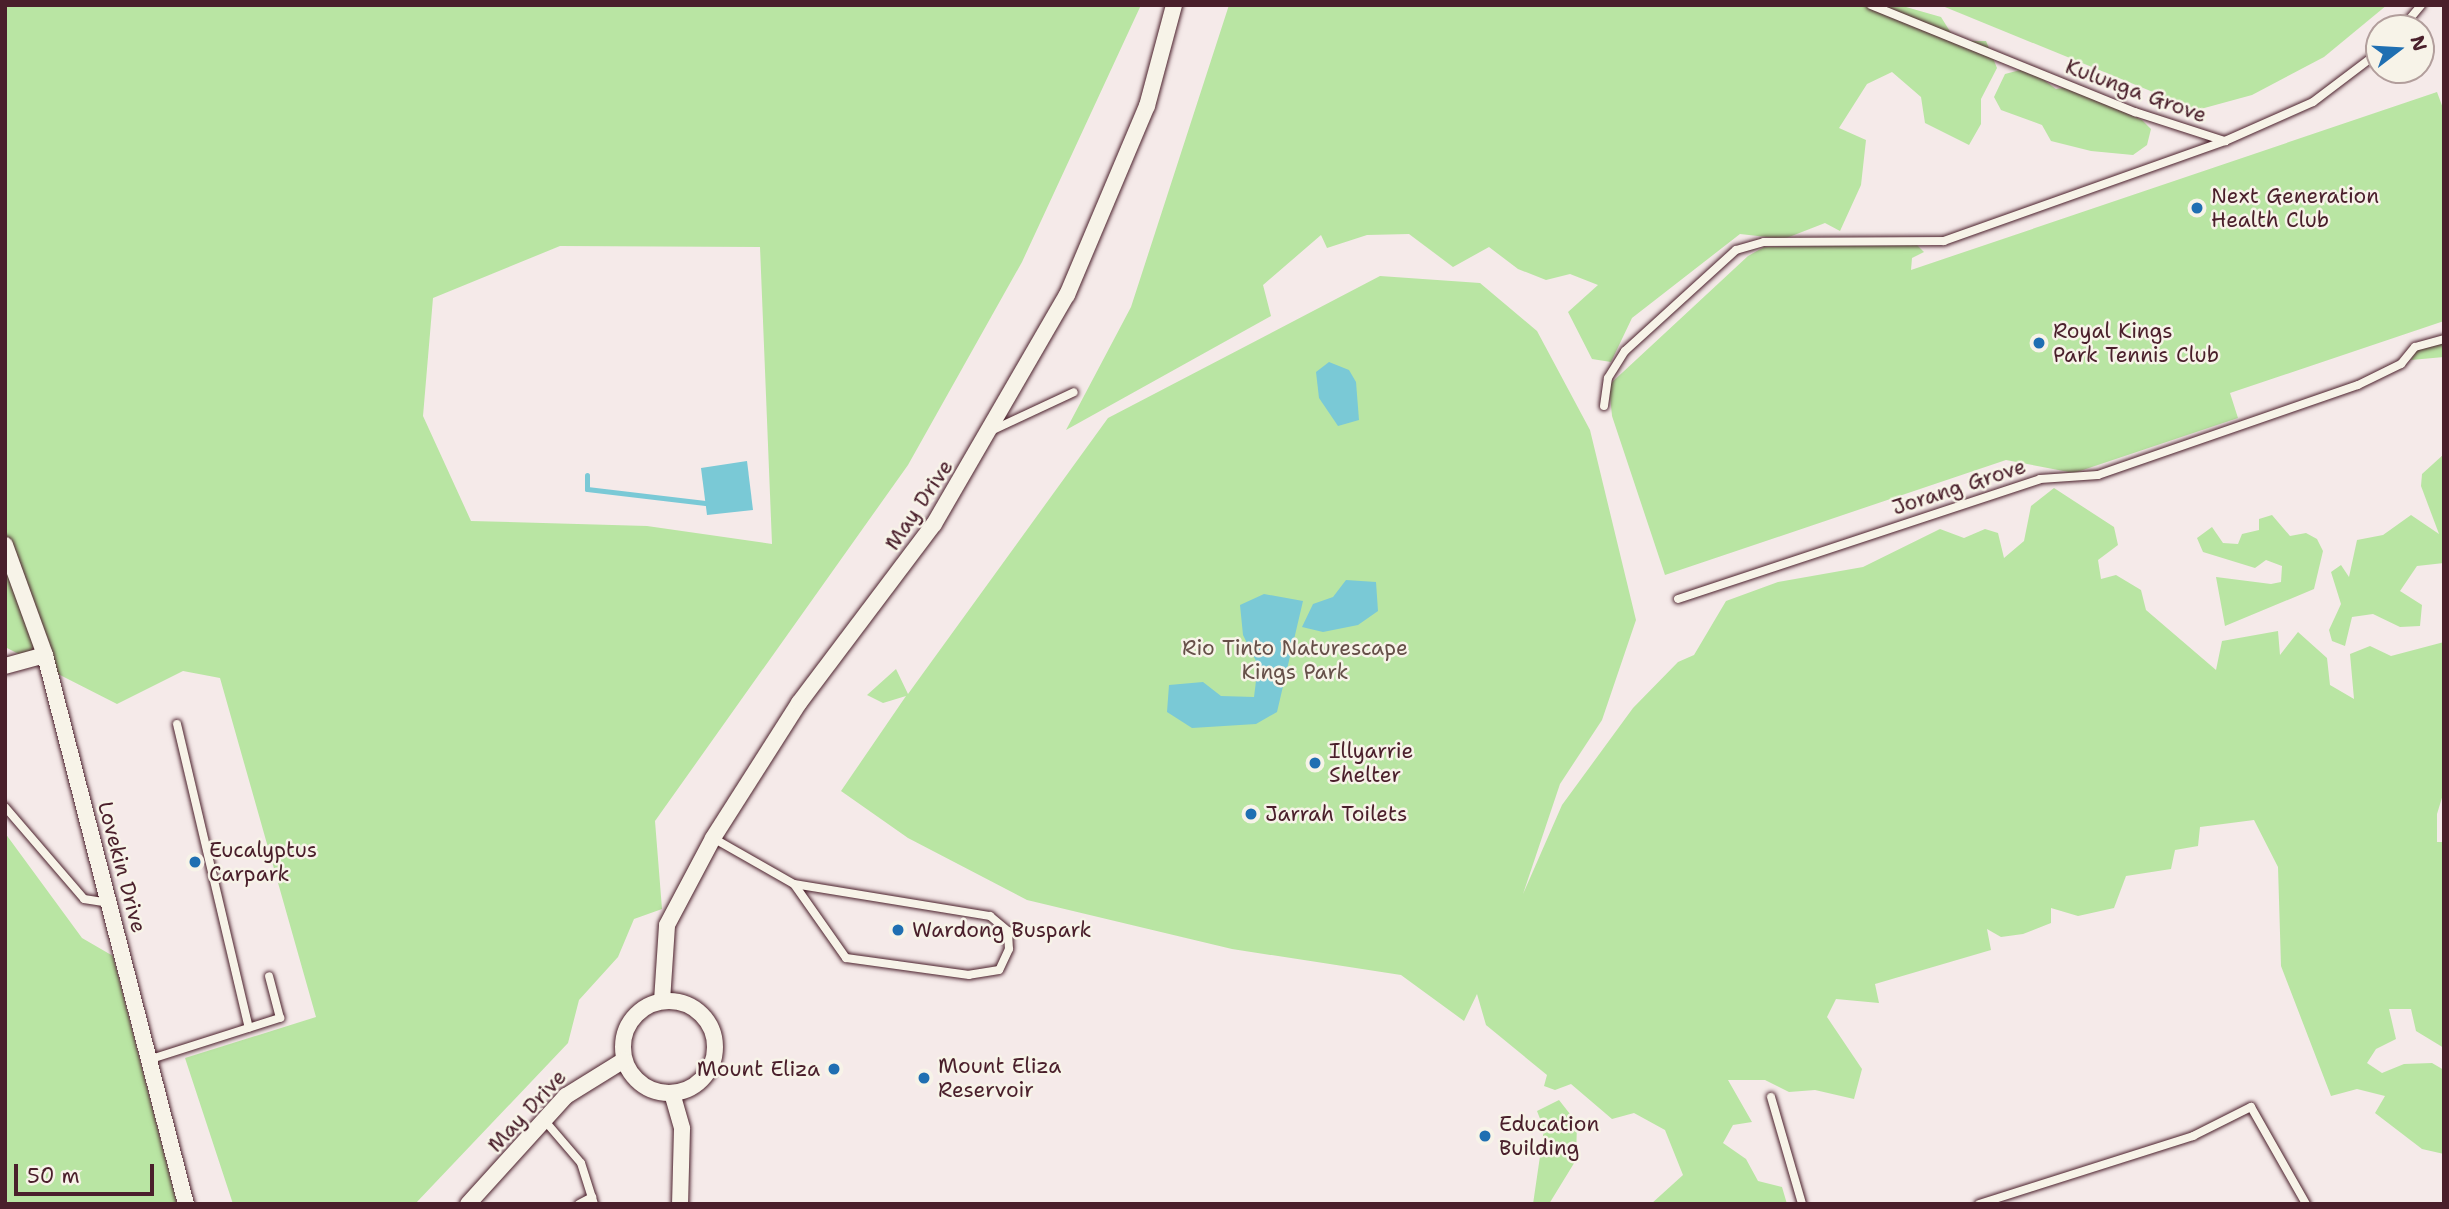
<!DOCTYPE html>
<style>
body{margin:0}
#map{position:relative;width:2449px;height:1209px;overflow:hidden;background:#f5eae9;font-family:"Shantell Sans",sans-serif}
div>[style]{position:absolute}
.green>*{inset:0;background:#b9e5a3}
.water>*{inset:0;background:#7ac9d6}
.stream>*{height:5px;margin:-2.5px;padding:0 2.5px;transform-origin:2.5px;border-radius:2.5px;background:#7ac9d6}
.roads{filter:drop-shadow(0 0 2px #4a1f2b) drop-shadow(0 0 2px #4a1f2b)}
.lane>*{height:8px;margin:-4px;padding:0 4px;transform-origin:4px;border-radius:4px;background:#f7f3e8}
.street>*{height:16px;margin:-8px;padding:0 8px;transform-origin:8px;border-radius:8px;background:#f7f3e8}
.street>.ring{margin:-8px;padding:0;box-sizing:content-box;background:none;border:16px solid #f7f3e8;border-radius:50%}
.dots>*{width:19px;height:19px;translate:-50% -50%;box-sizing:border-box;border:4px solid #f7f3e8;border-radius:50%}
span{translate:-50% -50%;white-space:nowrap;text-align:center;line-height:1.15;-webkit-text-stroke:5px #f7f3e8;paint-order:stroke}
.street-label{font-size:21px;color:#4a1f2b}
.poi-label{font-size:21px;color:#4a1f2b}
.left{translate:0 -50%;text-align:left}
.right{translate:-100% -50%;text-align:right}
.park-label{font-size:21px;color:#665049}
.frame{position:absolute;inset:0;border:7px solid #4a1f2b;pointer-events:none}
.north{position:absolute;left:2365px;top:14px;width:70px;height:70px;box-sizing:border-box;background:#f7f3e8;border:2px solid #b29e9c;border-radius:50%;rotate:73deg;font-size:19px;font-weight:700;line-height:28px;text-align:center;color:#4a1f2b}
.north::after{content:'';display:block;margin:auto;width:24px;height:32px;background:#1f6fb2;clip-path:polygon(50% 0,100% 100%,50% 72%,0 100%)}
.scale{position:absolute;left:14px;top:1164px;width:140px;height:32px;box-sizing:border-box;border:4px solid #4a1f2b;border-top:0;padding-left:9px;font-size:21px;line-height:24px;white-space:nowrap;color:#4a1f2b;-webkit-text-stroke:5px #f7f3e8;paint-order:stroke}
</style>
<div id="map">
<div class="green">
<i style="clip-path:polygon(evenodd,5px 5px,1141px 5px,1022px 262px,908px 465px,655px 821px,662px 909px,634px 919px,618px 957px,579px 1000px,568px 1043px,415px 1204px,233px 1204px,185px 1058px,316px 1017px,220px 678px,183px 671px,117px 704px,5px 647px,5px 5px,560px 246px,760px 247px,772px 544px,647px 526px,471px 521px,423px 416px,433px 298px,560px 246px)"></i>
<i style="clip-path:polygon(1229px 5px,1899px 5px,1941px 17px,1956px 41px,1986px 41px,1997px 68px,1981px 99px,1981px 124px,1969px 145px,1925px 123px,1921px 97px,1892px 72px,1867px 84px,1839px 128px,1866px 140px,1861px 185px,1840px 231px,1825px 223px,1784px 239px,1740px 234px,1632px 318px,1611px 362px,1592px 359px,1568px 312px,1598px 285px,1570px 274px,1546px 280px,1518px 269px,1489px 247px,1453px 267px,1409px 234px,1367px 235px,1327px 248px,1321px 235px,1263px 285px,1271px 316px,1066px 430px,1131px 307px)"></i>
<i style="clip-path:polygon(1940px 5px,2387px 5px,2324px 57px,2252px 95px,2197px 110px)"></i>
<i style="clip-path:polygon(2028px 68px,2056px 89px,2068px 87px,2142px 120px,2151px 129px,2147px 145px,2133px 155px,2091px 151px,2051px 141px,2042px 125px,2001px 110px,1994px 97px,2005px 74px)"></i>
<i style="clip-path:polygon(2437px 92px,2444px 111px,2444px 321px,2230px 393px,2238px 418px,2074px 473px,2006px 460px,1665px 575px,1612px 416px,1609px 385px,1748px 256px,1764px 247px,1917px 245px,1924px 252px,1912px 258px,1911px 270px)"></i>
<i style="clip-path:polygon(1380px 276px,1480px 283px,1537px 331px,1590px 430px,1636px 620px,1602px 720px,1560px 784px,1523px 894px,1562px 805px,1633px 708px,1678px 662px,1694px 655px,1726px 601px,1778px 582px,1863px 567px,1940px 529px,1964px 538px,1985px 529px,1998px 533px,2004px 558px,2024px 541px,2031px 506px,2054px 488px,2114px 527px,2118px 545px,2098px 560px,2101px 579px,2116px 575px,2141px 590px,2146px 610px,2216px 670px,2222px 641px,2278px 631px,2280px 655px,2298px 632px,2327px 658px,2330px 685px,2354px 699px,2350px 654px,2370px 646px,2391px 656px,2444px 642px,2444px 791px,2437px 814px,2437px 842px,2444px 842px,2444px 1048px,2416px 1031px,2411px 1009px,2389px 1009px,2396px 1039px,2376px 1049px,2367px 1063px,2382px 1073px,2404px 1064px,2432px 1063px,2444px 1070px,2444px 1154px,2422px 1149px,2375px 1113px,2385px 1096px,2357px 1089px,2331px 1096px,2281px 966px,2278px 867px,2254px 820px,2200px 827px,2198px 846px,2175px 850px,2171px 869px,2126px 876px,2114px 908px,2078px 916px,2051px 908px,2051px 923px,2023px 934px,2001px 937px,1987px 929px,1991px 950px,1875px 984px,1879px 1003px,1836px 999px,1827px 1017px,1862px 1069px,1854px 1099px,1815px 1090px,1789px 1092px,1765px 1080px,1728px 1080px,1752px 1122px,1733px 1125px,1723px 1143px,1746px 1159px,1758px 1181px,1782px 1187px,1787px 1204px,1651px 1204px,1683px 1175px,1665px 1130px,1634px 1113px,1612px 1119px,1571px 1084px,1555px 1090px,1544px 1086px,1547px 1075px,1486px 1025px,1477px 994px,1464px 1021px,1401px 975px,1232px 949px,1027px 900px,908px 838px,841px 791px,906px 696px,883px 703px,867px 695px,896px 669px,908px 694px,1108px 418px)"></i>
<i style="clip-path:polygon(2444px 341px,2444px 357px,2411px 360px,2421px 342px)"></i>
<i style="clip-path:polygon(2444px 454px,2444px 563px,2417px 566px,2400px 591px,2422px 605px,2420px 626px,2400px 627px,2373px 614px,2352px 617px,2345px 646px,2332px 641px,2329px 630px,2341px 604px,2331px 572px,2341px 565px,2349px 577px,2357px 540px,2383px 535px,2411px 515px,2439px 534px,2421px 486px,2422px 474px)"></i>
<i style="clip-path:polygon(2272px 515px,2290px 536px,2306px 533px,2317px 539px,2323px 551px,2314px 589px,2225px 626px,2216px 577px,2271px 584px,2281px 582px,2282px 566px,2266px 560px,2255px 568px,2203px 552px,2197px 538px,2212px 527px,2223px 543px,2238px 544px,2242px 534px,2259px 530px,2259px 519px)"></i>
<i style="clip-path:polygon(5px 833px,82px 938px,113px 956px,177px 1204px,5px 1204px)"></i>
<i style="clip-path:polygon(1559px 1100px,1577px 1123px,1576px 1160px,1549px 1204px,1533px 1204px,1544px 1129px,1537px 1111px)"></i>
</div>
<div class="water">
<i style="clip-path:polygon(1329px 362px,1349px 370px,1356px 382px,1359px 420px,1338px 426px,1319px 398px,1316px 372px)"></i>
<i style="clip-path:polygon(747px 461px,753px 510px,707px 515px,701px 468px)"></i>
<i style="clip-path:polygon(1346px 580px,1376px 582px,1378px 611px,1358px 625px,1323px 632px,1302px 627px,1313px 604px,1333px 597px)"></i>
<i style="clip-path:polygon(1264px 594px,1303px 601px,1277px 712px,1256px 724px,1192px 728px,1167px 712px,1169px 685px,1203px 682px,1221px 696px,1254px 697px,1258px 665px,1243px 635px,1240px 605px)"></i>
</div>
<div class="stream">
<i style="left:587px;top:475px;width:14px;rotate:90deg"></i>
<i style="left:587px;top:489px;width:119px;rotate:6.8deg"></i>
</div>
<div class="roads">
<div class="lane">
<i style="left:1871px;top:5px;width:285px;rotate:22.1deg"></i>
<i style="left:2135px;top:112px;width:95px;rotate:17.9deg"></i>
<i style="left:2225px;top:141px;width:96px;rotate:-23.9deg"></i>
<i style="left:2313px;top:102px;width:83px;rotate:-37.1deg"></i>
<i style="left:2402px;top:28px;width:30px;rotate:-50deg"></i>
<i style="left:1604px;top:406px;width:28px;rotate:-82deg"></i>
<i style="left:1608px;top:378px;width:32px;rotate:-58deg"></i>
<i style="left:1625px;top:351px;width:150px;rotate:-42.3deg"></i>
<i style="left:1736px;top:250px;width:29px;rotate:-16deg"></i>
<i style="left:1764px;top:242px;width:180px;rotate:-0.3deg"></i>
<i style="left:1944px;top:241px;width:298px;rotate:-19.6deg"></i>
<i style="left:993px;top:430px;width:89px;rotate:-25.1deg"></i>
<i style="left:1678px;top:599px;width:381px;rotate:-18.3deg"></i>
<i style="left:2040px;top:479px;width:58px;rotate:-3.9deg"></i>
<i style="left:2098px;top:475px;width:275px;rotate:-19.1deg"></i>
<i style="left:2358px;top:385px;width:48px;rotate:-26deg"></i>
<i style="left:2401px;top:364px;width:22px;rotate:-51deg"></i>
<i style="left:2415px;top:347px;width:30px;rotate:-15deg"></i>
<i style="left:177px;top:724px;width:312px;rotate:76.7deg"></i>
<i style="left:5px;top:807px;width:121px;rotate:49.3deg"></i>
<i style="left:84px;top:899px;width:26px;rotate:9deg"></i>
<i style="left:713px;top:838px;width:93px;rotate:29.6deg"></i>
<i style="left:794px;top:884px;width:199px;rotate:9.3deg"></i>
<i style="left:990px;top:916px;width:23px;rotate:40deg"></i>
<i style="left:1008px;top:931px;width:18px;rotate:87deg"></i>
<i style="left:1009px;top:949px;width:23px;rotate:115deg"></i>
<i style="left:999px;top:970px;width:30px;rotate:171deg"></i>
<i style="left:969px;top:975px;width:124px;rotate:-172.1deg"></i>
<i style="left:846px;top:958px;width:90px;rotate:-125.1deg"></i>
<i style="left:148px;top:1060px;width:139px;rotate:-17.7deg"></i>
<i style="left:280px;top:1018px;width:43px;rotate:-104.7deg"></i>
<i style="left:1771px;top:1097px;width:111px;rotate:73.8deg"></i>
<i style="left:545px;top:1121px;width:55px;rotate:49.4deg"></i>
<i style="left:581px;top:1163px;width:43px;rotate:72.4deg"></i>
<i style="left:579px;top:1204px;width:15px;rotate:-28deg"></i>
<i style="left:1979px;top:1204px;width:225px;rotate:-17.6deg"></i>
<i style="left:2193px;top:1136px;width:65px;rotate:-26.6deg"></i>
<i style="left:2251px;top:1107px;width:112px;rotate:60.4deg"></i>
</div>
<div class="street">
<i style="left:5px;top:545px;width:117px;rotate:70deg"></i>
<i style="left:45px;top:655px;width:567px;rotate:75.6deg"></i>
<i style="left:5px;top:666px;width:41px;rotate:-15.4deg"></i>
<i style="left:662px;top:1001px;width:76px;rotate:-86.2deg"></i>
<i style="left:667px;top:925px;width:98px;rotate:-62.1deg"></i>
<i style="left:713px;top:838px;width:160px;rotate:-57.5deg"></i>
<i style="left:799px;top:703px;width:224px;rotate:-53deg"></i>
<i style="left:934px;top:524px;width:265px;rotate:-59.9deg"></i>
<i style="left:1067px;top:295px;width:205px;rotate:-67.1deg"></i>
<i style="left:1147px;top:106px;width:105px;rotate:-75deg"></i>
<i class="ring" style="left:623px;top:1001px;width:76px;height:76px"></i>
<i style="left:672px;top:1093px;width:37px;rotate:74deg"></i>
<i style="left:682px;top:1129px;width:75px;rotate:91.5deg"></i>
<i style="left:468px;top:1204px;width:146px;rotate:-47.8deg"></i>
<i style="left:566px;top:1096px;width:68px;rotate:-31.8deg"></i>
</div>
</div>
<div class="dots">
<i style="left:2197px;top:208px;background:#1f6fb2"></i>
<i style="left:2039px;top:343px;background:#1f6fb2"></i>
<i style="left:1315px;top:763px;background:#1f6fb2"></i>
<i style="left:1251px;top:814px;background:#1f6fb2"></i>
<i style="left:195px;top:862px;background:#1f6fb2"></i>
<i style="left:898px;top:930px;background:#1f6fb2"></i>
<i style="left:834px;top:1069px;background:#1f6fb2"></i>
<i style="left:924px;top:1078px;background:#1f6fb2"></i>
<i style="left:1485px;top:1136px;background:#1f6fb2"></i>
</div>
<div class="street-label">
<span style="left:2136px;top:91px;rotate:20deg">Kulunga Grove</span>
<span style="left:1959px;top:487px;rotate:-18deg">Jorang Grove</span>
<span style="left:919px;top:505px;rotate:-56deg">May Drive</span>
<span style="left:122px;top:867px;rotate:75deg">Lovekin Drive</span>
<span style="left:527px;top:1111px;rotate:-47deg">May Drive</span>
</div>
<div class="poi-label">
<span class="left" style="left:2211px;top:208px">Next Generation<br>Health Club</span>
<span class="left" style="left:2053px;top:343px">Royal Kings<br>Park Tennis Club</span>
<span class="left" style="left:1329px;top:763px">Illyarrie<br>Shelter</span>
<span class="left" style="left:1265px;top:814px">Jarrah Toilets</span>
<span class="left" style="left:209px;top:862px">Eucalyptus<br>Carpark</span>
<span class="left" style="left:912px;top:930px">Wardong Buspark</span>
<span class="left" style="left:938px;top:1078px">Mount Eliza<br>Reservoir</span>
<span class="right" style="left:820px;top:1069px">Mount Eliza</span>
<span class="left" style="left:1499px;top:1136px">Education<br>Building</span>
</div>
<div class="park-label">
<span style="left:1295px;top:660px">Rio Tinto Naturescape<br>Kings Park</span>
</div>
<div class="frame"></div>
<div class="north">N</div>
<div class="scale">50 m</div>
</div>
